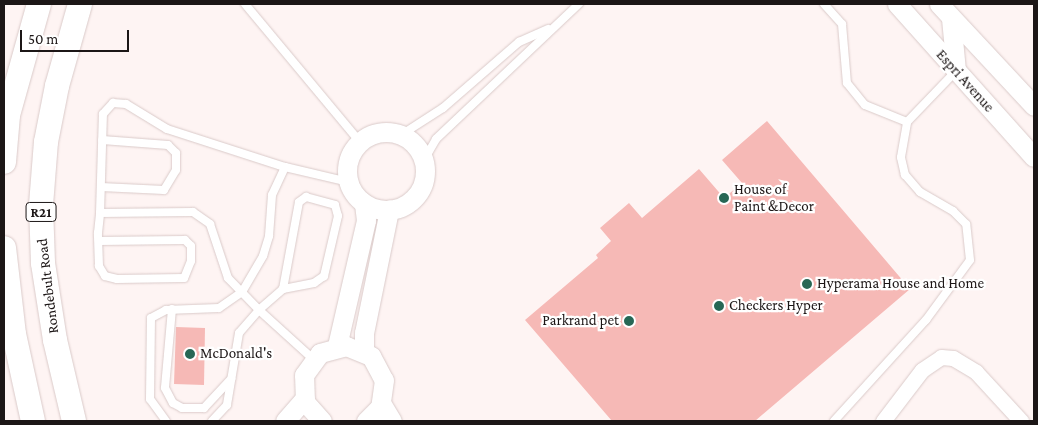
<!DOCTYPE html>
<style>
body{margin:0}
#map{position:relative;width:1038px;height:425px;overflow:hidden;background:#fef4f3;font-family:"Crimson Pro",serif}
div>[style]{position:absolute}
.building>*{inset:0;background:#f6b9b6}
.roads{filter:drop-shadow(0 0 1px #dacac9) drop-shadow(0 0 1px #dacac9)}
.service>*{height:8px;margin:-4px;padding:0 4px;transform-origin:4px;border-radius:4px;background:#fff}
.minor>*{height:15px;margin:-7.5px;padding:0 7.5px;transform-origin:7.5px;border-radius:7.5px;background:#fff}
.tertiary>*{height:19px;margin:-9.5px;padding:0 9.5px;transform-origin:9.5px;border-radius:9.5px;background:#fff}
.tertiary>.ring{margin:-9.5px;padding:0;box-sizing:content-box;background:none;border:19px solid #fff;border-radius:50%}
.primary>*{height:24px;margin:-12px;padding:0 12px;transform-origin:12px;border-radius:12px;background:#fff}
.dots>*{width:14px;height:14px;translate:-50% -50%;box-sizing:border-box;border:2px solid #fff;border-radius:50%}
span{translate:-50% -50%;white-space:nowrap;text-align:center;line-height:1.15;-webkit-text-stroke:4.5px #fff;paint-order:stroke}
.shield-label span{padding:1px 4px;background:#fff;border:1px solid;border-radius:4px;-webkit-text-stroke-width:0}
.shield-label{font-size:14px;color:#1c1616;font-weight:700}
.street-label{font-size:15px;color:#1c1616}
.poi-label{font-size:15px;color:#1c1616}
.left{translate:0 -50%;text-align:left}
.right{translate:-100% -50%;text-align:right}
.frame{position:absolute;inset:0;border:5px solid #1c1616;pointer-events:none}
.scale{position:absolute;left:20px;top:30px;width:109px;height:22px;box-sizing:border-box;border:2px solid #1c1616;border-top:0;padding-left:6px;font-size:15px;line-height:18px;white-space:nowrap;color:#1c1616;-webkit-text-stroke:4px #fff;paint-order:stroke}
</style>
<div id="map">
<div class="building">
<i style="clip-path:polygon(767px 121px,910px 289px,755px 421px,612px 421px,525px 320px,598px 258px,596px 255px,611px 241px,600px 228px,629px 203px,642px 218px,699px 169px,724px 198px,742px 183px,722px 160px)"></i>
<i style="clip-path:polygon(176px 327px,205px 328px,204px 385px,174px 384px)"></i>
</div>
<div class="roads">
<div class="service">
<i style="left:245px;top:4px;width:180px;rotate:50.2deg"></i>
<i style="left:824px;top:4px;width:27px;rotate:48deg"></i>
<i style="left:842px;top:24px;width:59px;rotate:85.2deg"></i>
<i style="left:847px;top:83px;width:28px;rotate:51deg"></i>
<i style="left:865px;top:105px;width:45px;rotate:22deg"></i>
<i style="left:401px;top:135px;width:50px;rotate:-32.7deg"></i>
<i style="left:443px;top:108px;width:101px;rotate:-41deg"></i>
<i style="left:519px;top:42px;width:32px;rotate:-24deg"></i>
<i style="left:424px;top:160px;width:24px;rotate:-60deg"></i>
<i style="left:436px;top:139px;width:197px;rotate:-43.4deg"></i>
<i style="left:101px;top:187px;width:63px;rotate:2.7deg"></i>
<i style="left:164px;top:190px;width:23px;rotate:-59deg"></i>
<i style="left:176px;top:170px;width:17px;rotate:-90deg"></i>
<i style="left:176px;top:153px;width:11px;rotate:-135deg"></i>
<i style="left:168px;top:145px;width:66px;rotate:-175.7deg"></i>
<i style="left:100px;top:213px;width:99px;rotate:-88.3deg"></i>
<i style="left:103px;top:114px;width:15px;rotate:-48deg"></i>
<i style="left:113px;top:103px;width:13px;rotate:4deg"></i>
<i style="left:126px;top:104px;width:48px;rotate:31.4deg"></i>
<i style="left:167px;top:129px;width:124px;rotate:17.9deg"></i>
<i style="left:285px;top:167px;width:66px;rotate:13.2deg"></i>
<i style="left:99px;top:241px;width:86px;rotate:-0.7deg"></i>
<i style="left:185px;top:240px;width:8px;rotate:45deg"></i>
<i style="left:191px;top:246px;width:15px;rotate:90deg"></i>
<i style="left:191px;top:261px;width:18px;rotate:112deg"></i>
<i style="left:184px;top:278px;width:67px;rotate:179.1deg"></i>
<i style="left:117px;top:279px;width:12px;rotate:-166deg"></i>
<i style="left:105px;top:276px;width:12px;rotate:-121deg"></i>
<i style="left:99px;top:266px;width:33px;rotate:-92deg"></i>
<i style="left:98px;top:233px;width:20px;rotate:-84deg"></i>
<i style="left:100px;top:213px;width:93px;rotate:-0.6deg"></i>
<i style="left:193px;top:212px;width:21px;rotate:35deg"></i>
<i style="left:210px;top:224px;width:57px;rotate:71.6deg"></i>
<i style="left:228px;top:278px;width:45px;rotate:45.9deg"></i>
<i style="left:259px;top:310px;width:30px;rotate:131deg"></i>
<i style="left:239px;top:333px;width:73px;rotate:99.5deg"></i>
<i style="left:227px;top:405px;width:22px;rotate:133deg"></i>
<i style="left:283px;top:289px;width:88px;rotate:-79.6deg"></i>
<i style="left:299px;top:202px;width:9px;rotate:-36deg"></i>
<i style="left:306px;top:197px;width:30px;rotate:15deg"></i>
<i style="left:335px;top:205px;width:11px;rotate:75deg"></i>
<i style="left:338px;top:216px;width:62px;rotate:103.1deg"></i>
<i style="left:324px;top:276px;width:12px;rotate:145deg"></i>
<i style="left:314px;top:283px;width:32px;rotate:169deg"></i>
<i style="left:283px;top:289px;width:32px;rotate:139deg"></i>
<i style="left:259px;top:310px;width:73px;rotate:42.2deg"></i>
<i style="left:172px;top:309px;width:79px;rotate:95.1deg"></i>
<i style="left:165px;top:388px;width:17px;rotate:62deg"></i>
<i style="left:173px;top:403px;width:10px;rotate:29deg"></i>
<i style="left:182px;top:408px;width:22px"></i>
<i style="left:204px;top:408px;width:40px;rotate:-47deg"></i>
<i style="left:166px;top:421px;width:27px;rotate:-126deg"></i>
<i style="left:150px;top:399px;width:81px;rotate:-89.3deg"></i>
<i style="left:151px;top:318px;width:17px;rotate:-28deg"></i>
<i style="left:166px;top:310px;width:53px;rotate:-2.2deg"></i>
<i style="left:219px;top:308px;width:28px;rotate:-35deg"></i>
<i style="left:242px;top:292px;width:42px;rotate:-59.7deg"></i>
<i style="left:263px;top:256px;width:21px;rotate:-73deg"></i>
<i style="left:269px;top:236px;width:41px;rotate:-85.8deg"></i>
<i style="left:272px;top:195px;width:31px;rotate:-65deg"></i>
<i style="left:834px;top:421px;width:137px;rotate:-47.7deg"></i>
<i style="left:926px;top:320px;width:74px;rotate:-53.7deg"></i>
<i style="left:970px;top:260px;width:36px;rotate:-96deg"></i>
<i style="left:966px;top:224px;width:18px;rotate:-135deg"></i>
<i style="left:953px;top:211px;width:38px;rotate:-150deg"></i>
<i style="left:920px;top:192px;width:23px;rotate:-131deg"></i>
<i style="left:905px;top:175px;width:18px;rotate:-103deg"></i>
<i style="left:901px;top:157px;width:36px;rotate:-80deg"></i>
<i style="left:907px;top:122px;width:71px;rotate:-46.1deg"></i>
</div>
<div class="minor">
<i style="left:883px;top:421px;width:64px;rotate:-52.6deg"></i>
<i style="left:922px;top:370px;width:23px;rotate:-34deg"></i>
<i style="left:941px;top:357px;width:12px;rotate:5deg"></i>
<i style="left:953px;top:358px;width:27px;rotate:31deg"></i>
<i style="left:976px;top:372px;width:67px;rotate:47.4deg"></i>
</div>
<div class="tertiary">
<i style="left:897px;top:4px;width:205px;rotate:48.2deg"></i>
<i style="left:939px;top:4px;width:139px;rotate:47deg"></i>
<i style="left:951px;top:18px;width:53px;rotate:84.6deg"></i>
<i class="ring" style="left:347px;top:132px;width:59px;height:59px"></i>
<i style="left:337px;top:346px;width:129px;rotate:-77deg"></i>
<i style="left:366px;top:220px;width:17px;rotate:-97deg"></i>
<i style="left:364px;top:351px;width:18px;rotate:-90deg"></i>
<i style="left:364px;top:333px;width:126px;rotate:-78.5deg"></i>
<i style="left:381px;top:403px;width:21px;rotate:59deg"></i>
<i style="left:285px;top:421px;width:30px;rotate:-49deg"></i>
<i style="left:322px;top:421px;width:25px;rotate:-132deg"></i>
<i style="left:305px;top:402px;width:27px;rotate:-92deg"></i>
<i style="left:304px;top:375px;width:27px;rotate:-54deg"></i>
<i style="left:320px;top:353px;width:27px;rotate:-15deg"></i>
<i style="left:346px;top:346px;width:27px;rotate:22deg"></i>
<i style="left:371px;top:356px;width:27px;rotate:62deg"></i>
<i style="left:384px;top:380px;width:27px;rotate:98deg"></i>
<i style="left:380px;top:407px;width:20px;rotate:135deg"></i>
</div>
<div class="primary">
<i style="left:4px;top:162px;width:47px;rotate:-85.1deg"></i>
<i style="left:8px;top:115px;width:115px;rotate:-74.4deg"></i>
<i style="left:4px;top:248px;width:87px;rotate:83.4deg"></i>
<i style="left:14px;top:334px;width:89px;rotate:77.7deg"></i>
<i style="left:74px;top:421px;width:83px;rotate:-103.2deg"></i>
<i style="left:55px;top:340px;width:78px;rotate:-98.9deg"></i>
<i style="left:43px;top:263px;width:58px;rotate:-92deg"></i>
<i style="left:41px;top:205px;width:63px;rotate:-85.5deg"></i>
<i style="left:46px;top:142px;width:57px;rotate:-78.9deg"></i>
<i style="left:57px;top:86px;width:85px;rotate:-74.3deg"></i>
</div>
</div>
<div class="dots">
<i style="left:724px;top:198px;background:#276755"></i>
<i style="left:807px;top:284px;background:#276755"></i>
<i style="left:719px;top:306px;background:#276755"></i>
<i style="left:629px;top:321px;background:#276755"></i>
<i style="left:190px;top:354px;background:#276755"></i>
</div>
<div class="shield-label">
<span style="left:41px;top:212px">R21</span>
</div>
<div class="street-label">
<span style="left:965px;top:81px;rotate:48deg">Espri Avenue</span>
<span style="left:48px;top:286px;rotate:-97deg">Rondebult Road</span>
</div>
<div class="poi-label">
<span class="left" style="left:734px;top:198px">House of<br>Paint &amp;Decor</span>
<span class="left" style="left:817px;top:284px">Hyperama House and Home</span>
<span class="left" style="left:729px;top:306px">Checkers Hyper</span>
<span class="right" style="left:619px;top:321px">Parkrand pet</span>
<span class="left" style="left:200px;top:354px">McDonald's</span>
</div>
<div class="frame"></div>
<div class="scale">50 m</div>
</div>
